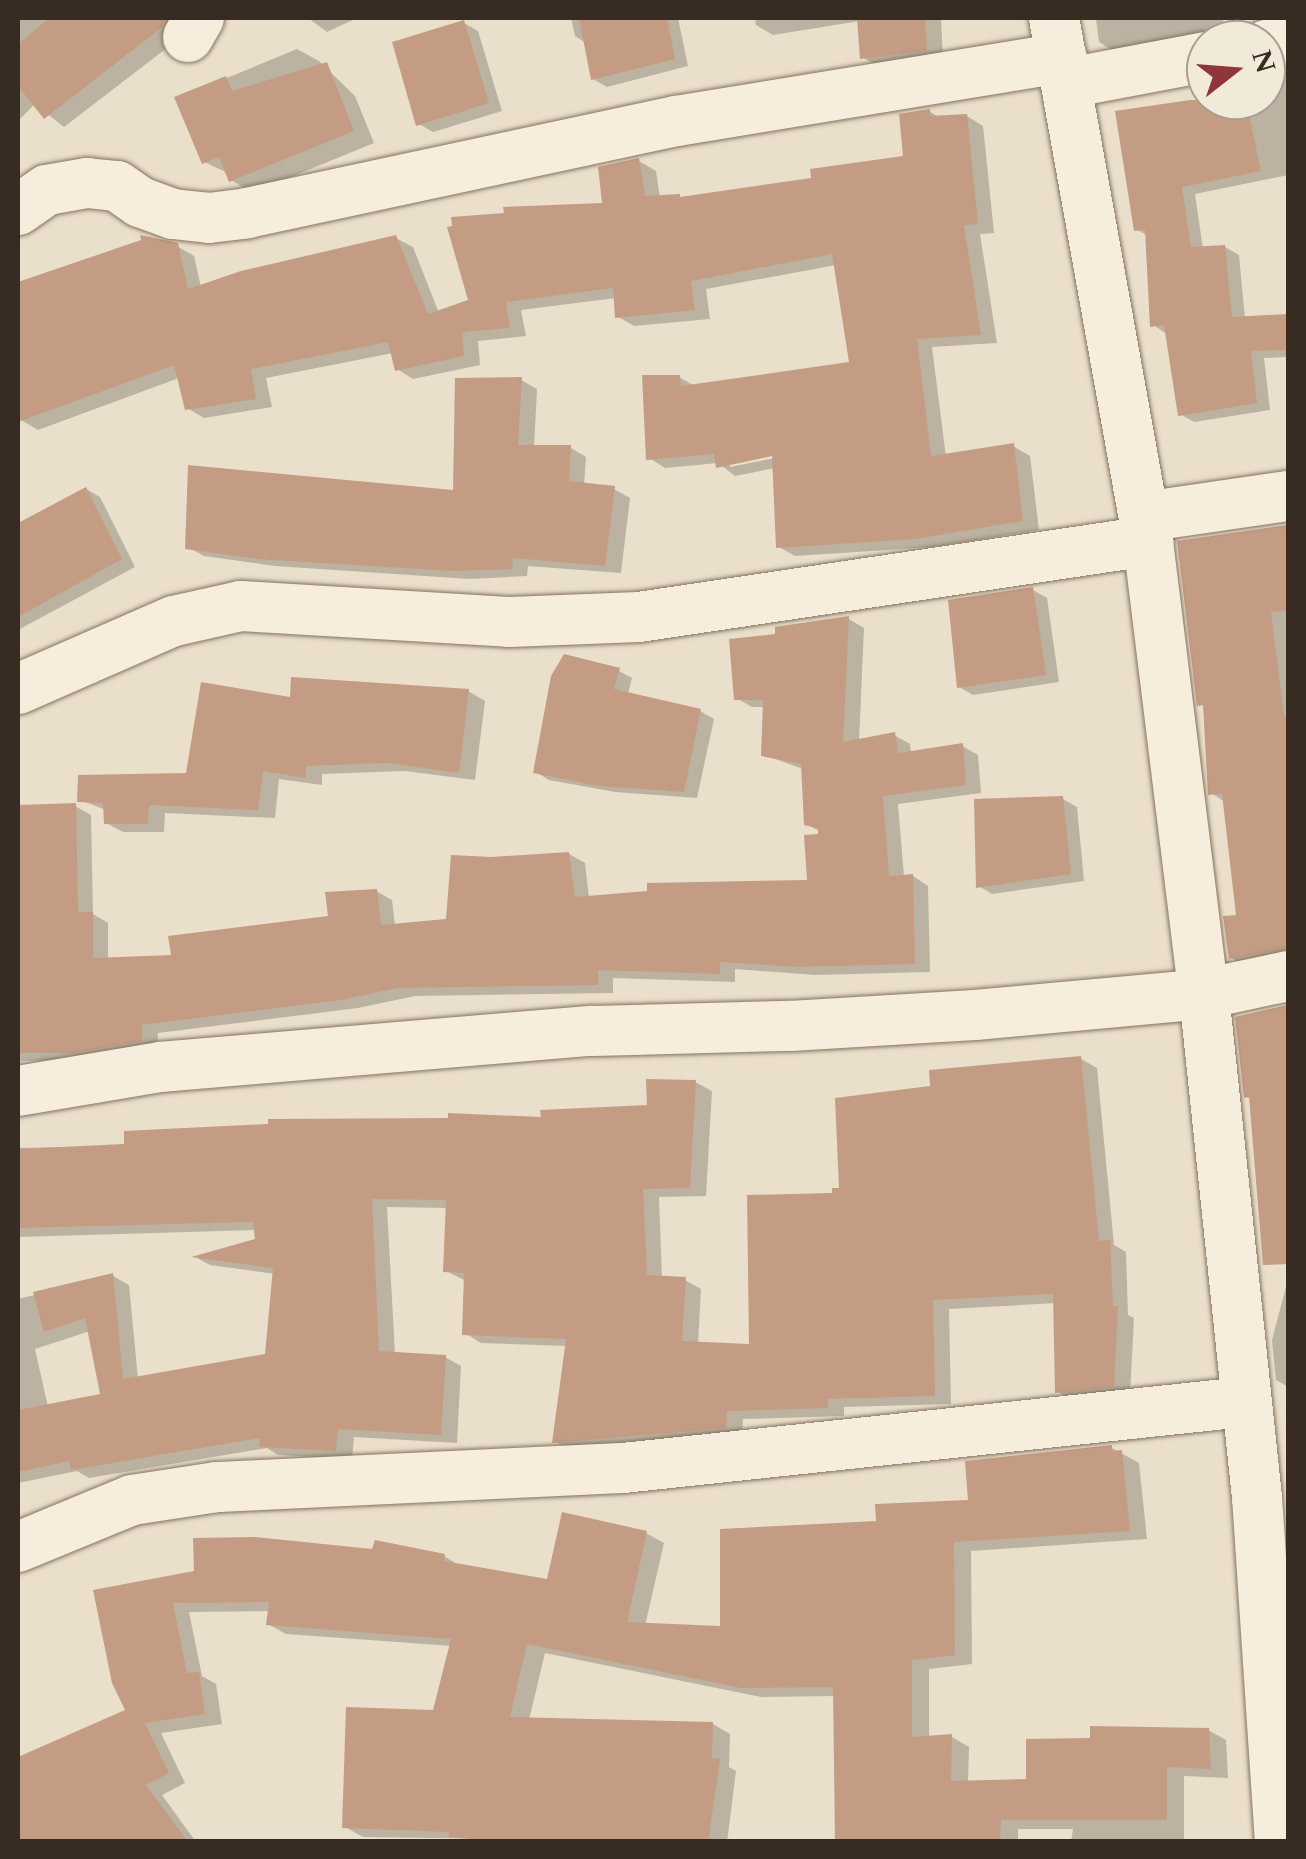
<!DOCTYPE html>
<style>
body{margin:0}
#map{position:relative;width:1306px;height:1859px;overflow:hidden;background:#eadfca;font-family:Spectral,serif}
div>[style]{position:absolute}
.shadow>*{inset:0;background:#0003}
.building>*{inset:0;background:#c49c84}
.roads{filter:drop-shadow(0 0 2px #857260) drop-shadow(0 0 2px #857260)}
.minor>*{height:50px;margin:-25px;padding:0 25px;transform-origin:25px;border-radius:25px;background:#f6eddc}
span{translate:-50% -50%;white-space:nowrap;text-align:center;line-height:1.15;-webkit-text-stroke:8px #f2ead9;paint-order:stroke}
.frame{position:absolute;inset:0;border:20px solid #372b22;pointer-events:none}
.north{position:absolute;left:1186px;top:20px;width:100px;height:100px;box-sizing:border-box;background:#f2ead9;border:2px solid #a79e90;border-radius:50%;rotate:73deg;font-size:28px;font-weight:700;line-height:40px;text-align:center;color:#372b22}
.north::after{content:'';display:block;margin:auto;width:35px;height:45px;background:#8e363a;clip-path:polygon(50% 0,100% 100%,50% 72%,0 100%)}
</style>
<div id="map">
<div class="shadow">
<i style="clip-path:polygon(19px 18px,189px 18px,172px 44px,64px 127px,35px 104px,18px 121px)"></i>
<i style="clip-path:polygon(308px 18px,357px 18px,327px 32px)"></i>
<i style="clip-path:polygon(571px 18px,678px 18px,688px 66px,607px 87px,593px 79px,586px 43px,575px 36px)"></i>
<i style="clip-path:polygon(755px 18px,941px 18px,943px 60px,879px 67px,862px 57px,860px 21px,773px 35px,756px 25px)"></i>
<i style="clip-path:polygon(1096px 18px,1223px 18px,1224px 31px,1191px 42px,1115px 52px,1099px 42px)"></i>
<i style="clip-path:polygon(464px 23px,478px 31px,502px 111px,433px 132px,419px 124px)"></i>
<i style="clip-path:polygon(297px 49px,319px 61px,355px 96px,374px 143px,252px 193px,231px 180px,228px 173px,204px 162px,178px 98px)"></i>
<i style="clip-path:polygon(1288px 73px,1288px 175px,1195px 194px,1203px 249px,1225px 247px,1239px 255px,1245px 319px,1288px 317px,1288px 357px,1264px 358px,1270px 410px,1194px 422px,1180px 414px,1167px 334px,1153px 325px,1148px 236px,1136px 229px,1215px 100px,1266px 100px,1266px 90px,1283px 86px,1280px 74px)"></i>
<i style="clip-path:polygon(evenodd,929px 111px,940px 118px,967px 116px,983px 126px,994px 233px,980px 234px,997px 343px,932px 347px,946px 457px,1013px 446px,1030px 456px,1039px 530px,933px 547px,795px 556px,779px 547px,775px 468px,735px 476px,718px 463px,665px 468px,649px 458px,679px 377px,695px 386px,852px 364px,836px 265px,706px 289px,710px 319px,634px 326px,617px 316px,616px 298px,521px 310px,526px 336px,478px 341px,480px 365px,413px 379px,397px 369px,393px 353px,266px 378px,272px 407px,204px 418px,187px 408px,179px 378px,38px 430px,21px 420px,18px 412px,18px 285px,144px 242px,177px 246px,194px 256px,201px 287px,396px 238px,413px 247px,439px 313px,471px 302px,604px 205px,639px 161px,656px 171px,660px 198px,684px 199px,814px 180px,906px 158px,929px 111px,784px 452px,785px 456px,730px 467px,730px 462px,784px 452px)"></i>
<i style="clip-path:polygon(521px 380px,537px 389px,534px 448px,571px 448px,586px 457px,584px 485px,614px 489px,630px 498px,621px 573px,528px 566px,527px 576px,470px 579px,275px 566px,204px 556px,188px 547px,456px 492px)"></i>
<i style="clip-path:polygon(86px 489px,100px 497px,135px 567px,18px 630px,18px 526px)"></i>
<i style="clip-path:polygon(1288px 527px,1288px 961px,1248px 967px,1231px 958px,1239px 917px,1225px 802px,1211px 793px,1206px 708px,1200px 704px,1180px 543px)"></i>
<i style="clip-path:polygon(1033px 590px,1047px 598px,1059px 682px,973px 695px,959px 687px)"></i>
<i style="clip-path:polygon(849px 619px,864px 628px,859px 741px,894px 735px,910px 744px,911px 754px,962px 746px,978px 755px,981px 793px,898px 804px,904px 877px,913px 876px,928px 886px,930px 972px,815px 975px,735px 969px,735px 982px,613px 978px,613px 993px,415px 996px,358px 1008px,158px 1033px,157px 1049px,89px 1060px,18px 1061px,18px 808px,75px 806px,91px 815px,93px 914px,108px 923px,108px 960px,173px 958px,331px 918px,376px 891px,392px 900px,395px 926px,448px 921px,491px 860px,569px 854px,585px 863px,589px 898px,809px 883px,821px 832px,806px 824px,803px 769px,764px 755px,765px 707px,752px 707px,736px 698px,777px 637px)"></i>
<i style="clip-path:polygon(619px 671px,632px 678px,628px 694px,700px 711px,714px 719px,697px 798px,615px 792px,549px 780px,536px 772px)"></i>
<i style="clip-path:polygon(468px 691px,485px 701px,475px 780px,405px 771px,322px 774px,322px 785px,279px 779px,275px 818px,165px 813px,164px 832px,123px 832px,106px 823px,106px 810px,80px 800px,189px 775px,292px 700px)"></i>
<i style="clip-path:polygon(1063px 799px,1077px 807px,1084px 881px,992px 894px,979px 886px)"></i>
<i style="clip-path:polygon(1288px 1005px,1288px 1263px,1280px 1264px,1252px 1100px,1246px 1096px,1238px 1019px)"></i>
<i style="clip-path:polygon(evenodd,1081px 1059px,1097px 1068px,1114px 1245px,1126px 1252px,1128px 1315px,1134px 1318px,1130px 1395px,1074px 1401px,1058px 1392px,1056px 1303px,949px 1309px,951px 1404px,844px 1407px,844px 1416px,743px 1419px,742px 1436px,571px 1451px,555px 1441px,567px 1346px,481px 1343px,465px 1333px,466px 1281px,446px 1271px,448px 1208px,387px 1207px,395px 1354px,445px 1357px,461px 1366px,457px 1443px,354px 1437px,352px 1459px,278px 1455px,267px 1448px,89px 1478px,77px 1471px,18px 1483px,18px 1299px,113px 1276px,129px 1285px,138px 1379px,268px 1357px,275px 1274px,210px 1265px,197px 1258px,258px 1240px,256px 1230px,18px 1237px,18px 1148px,127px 1146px,543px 1119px,650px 1107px,695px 1082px,712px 1091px,706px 1196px,659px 1197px,662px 1278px,685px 1280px,701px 1289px,698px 1344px,751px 1347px,834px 1195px,932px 1088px,1081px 1059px,90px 1331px,103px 1396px,48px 1407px,35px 1349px,90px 1331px)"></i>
<i style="clip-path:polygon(1288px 1279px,1288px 1387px,1276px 1380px,1272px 1340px)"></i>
<i style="clip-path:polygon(1112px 1448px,1139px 1463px,1147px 1539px,971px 1551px,972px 1664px,929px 1669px,929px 1738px,952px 1737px,969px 1747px,968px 1783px,1028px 1781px,1093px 1741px,1208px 1730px,1226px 1740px,1228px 1778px,1184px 1776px,1184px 1842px,1071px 1842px,1073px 1829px,1018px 1829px,1018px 1842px,837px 1842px,836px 1696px,761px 1697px,545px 1653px,529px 1720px,713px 1724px,730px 1734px,729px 1767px,736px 1771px,727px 1842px,363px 1837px,345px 1827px,435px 1712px,452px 1646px,286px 1634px,268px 1624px,270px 1611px,189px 1612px,202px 1676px,216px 1684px,222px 1724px,161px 1733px,185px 1783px,162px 1795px,196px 1842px,18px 1842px,18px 1765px,37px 1750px,128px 1712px,96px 1592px,444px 1556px,462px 1567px,549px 1582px,646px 1533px,664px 1543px,645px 1626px,723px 1629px,878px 1523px,971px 1502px)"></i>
</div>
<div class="building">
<i style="clip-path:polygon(49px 18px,166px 18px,161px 28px,44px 119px,18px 86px,18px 44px)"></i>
<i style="clip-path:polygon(579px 18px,667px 18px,675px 59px,591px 80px)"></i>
<i style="clip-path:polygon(857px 18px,925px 18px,927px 51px,860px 59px)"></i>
<i style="clip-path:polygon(464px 20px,489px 103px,416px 126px,392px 42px)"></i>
<i style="clip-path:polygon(327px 62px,354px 131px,229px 182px,219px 157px,202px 164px,174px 97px,226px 76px,232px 91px)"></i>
<i style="clip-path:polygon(1190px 100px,1246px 100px,1261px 171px,1182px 187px,1191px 247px,1225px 245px,1232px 317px,1288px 314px,1288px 350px,1251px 351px,1257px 403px,1178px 416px,1164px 325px,1150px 327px,1145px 230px,1134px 231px,1115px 111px)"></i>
<i style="clip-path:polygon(930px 109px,930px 116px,967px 114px,978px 224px,964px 225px,981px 335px,917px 339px,931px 456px,1014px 443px,1023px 521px,915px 539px,776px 548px,772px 456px,716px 468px,714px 454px,646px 460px,642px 375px,680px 375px,681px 386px,849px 362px,832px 254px,691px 281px,695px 310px,615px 318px,613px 288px,506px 302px,510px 328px,462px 332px,464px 356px,395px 371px,388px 342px,251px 369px,256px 399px,185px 410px,174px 365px,18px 422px,18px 282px,141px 240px,140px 235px,178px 243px,188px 289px,241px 271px,396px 235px,428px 314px,468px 300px,447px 227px,452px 226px,451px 217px,504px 213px,503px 207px,602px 203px,598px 167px,639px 158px,645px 196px,680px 194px,680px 197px,811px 178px,810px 169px,903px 156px,899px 114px)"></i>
<i style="clip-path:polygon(522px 377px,518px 445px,571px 445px,569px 481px,615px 486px,605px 566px,513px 558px,512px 569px,452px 571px,257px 559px,185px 549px,188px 465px,453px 490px,455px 378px)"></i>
<i style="clip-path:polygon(86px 487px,122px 559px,18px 617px,18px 523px)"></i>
<i style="clip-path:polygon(1288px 525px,1288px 610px,1271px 612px,1284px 716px,1288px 716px,1288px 948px,1229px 959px,1223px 916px,1236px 915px,1222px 794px,1208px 795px,1203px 705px,1197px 706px,1177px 541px)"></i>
<i style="clip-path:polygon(1033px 587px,1046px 675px,957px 688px,948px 600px)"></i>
<i style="clip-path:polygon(849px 616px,843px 742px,895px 732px,898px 753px,963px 743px,966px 785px,883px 796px,889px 876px,913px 874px,915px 964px,797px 967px,720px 962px,720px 974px,598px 970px,598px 985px,397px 988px,341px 1000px,142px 1025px,142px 1041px,72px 1053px,18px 1053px,18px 805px,76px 803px,78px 912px,93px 912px,93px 958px,171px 955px,168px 936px,328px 916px,325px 892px,377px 889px,381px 925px,446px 919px,451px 855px,491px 857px,569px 852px,575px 897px,647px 891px,647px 883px,807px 880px,804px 835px,818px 834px,818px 828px,804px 825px,801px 764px,761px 756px,763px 700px,734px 700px,729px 639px,775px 634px,775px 627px)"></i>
<i style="clip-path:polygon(564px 654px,620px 668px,614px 689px,701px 709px,684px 792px,599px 786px,533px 773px,551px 676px)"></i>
<i style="clip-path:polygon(291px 677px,469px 689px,459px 773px,387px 763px,306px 766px,306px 778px,263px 771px,258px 810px,149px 805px,148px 824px,104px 824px,103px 803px,77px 802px,78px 775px,186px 773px,201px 682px,290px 697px)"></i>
<i style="clip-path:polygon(1063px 796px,1071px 874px,976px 888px,974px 799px)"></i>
<i style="clip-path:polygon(1288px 1005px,1288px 1264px,1263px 1265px,1249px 1097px,1244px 1098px,1235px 1017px)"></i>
<i style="clip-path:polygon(1081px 1056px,1099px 1241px,1110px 1240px,1113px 1306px,1118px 1306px,1114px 1387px,1055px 1393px,1053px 1294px,933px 1300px,935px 1396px,828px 1399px,828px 1408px,727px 1411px,726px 1428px,552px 1443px,566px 1339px,462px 1335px,464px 1273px,443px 1272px,446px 1200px,372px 1199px,379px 1351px,446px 1355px,441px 1435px,338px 1429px,336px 1451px,259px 1447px,260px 1438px,71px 1470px,69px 1461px,18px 1472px,18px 1410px,100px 1394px,85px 1318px,44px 1332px,33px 1292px,113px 1273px,123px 1379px,265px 1354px,273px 1268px,191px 1257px,255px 1239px,253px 1222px,18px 1228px,18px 1149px,124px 1144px,124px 1131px,268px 1124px,268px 1119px,448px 1118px,448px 1113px,541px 1117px,540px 1110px,647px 1105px,646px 1079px,696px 1080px,690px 1188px,643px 1189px,647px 1275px,686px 1277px,682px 1341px,749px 1344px,747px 1195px,832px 1193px,832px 1188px,839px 1188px,835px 1098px,930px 1086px,929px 1070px)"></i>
<i style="clip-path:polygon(1112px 1445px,1112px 1451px,1122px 1450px,1130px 1531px,954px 1542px,955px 1655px,912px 1660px,912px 1737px,952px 1734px,951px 1781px,1026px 1779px,1026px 1739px,1090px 1738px,1090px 1726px,1209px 1728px,1211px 1769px,1167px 1767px,1167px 1820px,1001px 1820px,1000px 1842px,835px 1842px,833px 1687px,741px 1688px,527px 1644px,510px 1717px,713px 1722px,712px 1758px,720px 1759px,708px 1842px,500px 1842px,449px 1837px,449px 1832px,342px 1828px,346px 1707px,433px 1710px,451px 1639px,266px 1625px,269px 1602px,173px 1603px,187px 1673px,199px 1672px,205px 1714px,145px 1723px,169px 1773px,146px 1785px,188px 1842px,18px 1842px,18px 1757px,125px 1710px,112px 1683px,93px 1590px,194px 1571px,193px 1538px,255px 1537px,372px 1549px,375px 1540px,445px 1554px,444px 1561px,547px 1579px,562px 1512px,647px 1531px,627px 1622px,720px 1626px,720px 1529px,876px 1521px,875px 1504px,968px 1500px,965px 1461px)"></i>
</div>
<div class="roads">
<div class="minor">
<i style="left:1054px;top:18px;width:531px;rotate:79.81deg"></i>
<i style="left:1148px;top:541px;width:456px;rotate:83deg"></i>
<i style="left:1204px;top:994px;width:506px;rotate:83.99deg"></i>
<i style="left:1257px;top:1497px;width:346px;rotate:86.2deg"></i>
<i style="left:188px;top:37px;width:22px;rotate:-60deg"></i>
<i style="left:1266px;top:45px;width:23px;rotate:-13deg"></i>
<i style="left:1068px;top:83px;width:140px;rotate:-10.7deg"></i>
<i style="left:18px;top:210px;width:35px;rotate:-35deg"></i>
<i style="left:47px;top:190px;width:41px;rotate:-9.9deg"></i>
<i style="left:87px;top:183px;width:30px;rotate:6deg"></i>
<i style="left:117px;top:186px;width:28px;rotate:35deg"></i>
<i style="left:140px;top:202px;width:35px;rotate:20deg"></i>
<i style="left:173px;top:214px;width:36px;rotate:6deg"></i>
<i style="left:209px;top:218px;width:38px;rotate:-7deg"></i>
<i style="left:247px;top:213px;width:440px;rotate:-12.1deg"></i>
<i style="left:677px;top:121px;width:390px;rotate:-9.3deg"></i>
<i style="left:1144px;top:517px;width:146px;rotate:-8.3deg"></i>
<i style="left:18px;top:689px;width:170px;rotate:-23.6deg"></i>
<i style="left:174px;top:621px;width:69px;rotate:-12.6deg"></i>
<i style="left:241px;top:606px;width:268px;rotate:3.4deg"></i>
<i style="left:509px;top:622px;width:130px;rotate:-2.2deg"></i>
<i style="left:639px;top:617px;width:515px;rotate:-8.49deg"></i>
<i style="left:18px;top:1091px;width:144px;rotate:-9.6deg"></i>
<i style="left:160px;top:1067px;width:434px;rotate:-4.8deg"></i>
<i style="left:593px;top:1031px;width:197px;rotate:-1.5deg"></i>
<i style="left:790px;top:1026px;width:185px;rotate:-3.4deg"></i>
<i style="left:975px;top:1015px;width:230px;rotate:-5.2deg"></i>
<i style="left:1204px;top:994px;width:86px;rotate:-12.1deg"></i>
<i style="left:18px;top:1547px;width:123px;rotate:-22.4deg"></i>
<i style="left:132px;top:1500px;width:86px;rotate:-8.7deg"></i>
<i style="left:217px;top:1487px;width:406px;rotate:-2.7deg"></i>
<i style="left:623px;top:1468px;width:624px;rotate:-6.07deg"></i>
</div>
</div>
<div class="frame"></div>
<div class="north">N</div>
</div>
